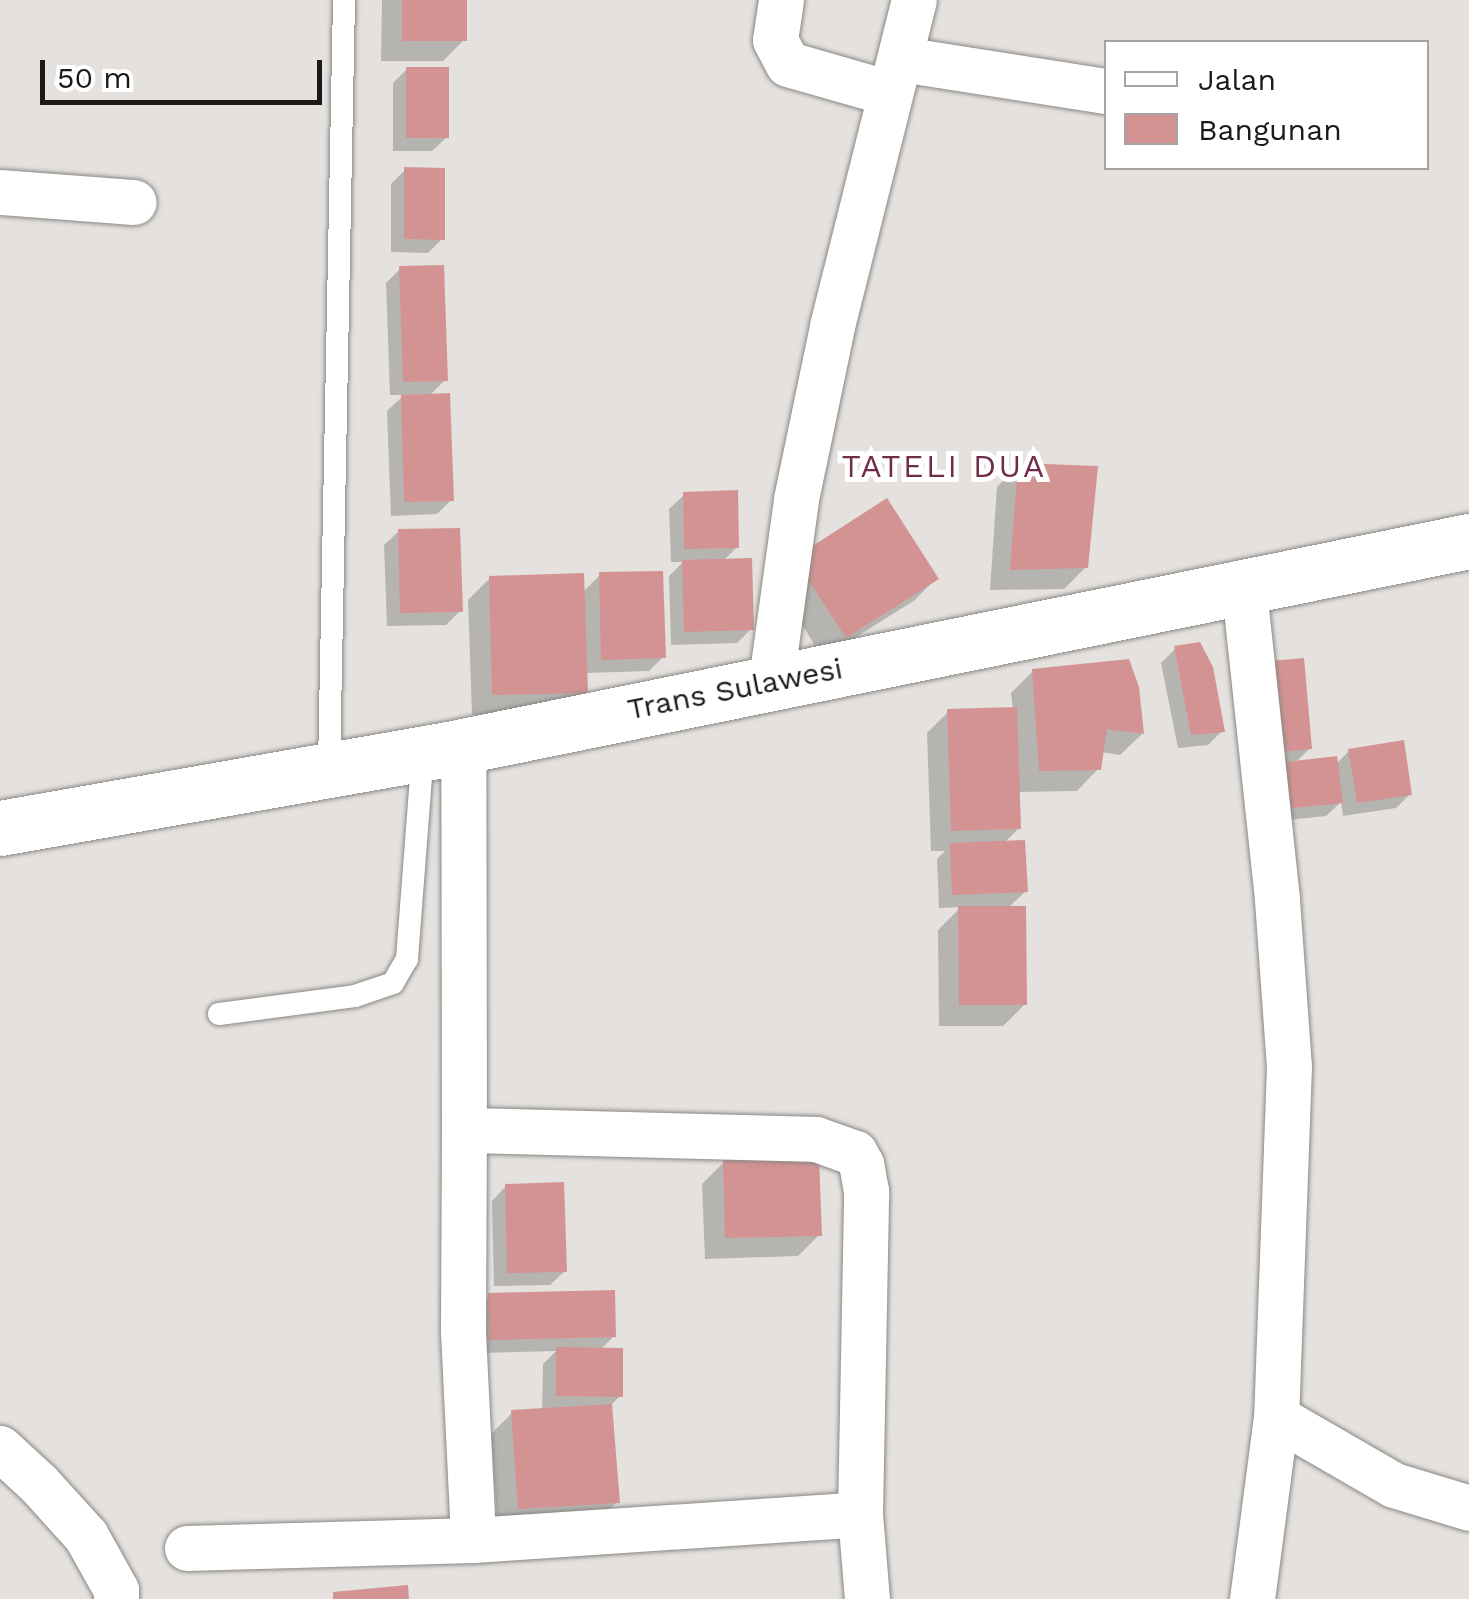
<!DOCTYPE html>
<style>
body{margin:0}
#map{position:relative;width:1469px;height:1599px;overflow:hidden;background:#e4e1de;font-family:"Work Sans",sans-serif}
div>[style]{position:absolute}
.shadow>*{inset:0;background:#0003}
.building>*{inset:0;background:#d39392}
.roads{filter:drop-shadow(0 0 2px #898784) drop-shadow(0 0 2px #898784)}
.service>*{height:22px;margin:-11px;padding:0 11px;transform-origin:11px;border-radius:11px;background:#fff}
.minor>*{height:45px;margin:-22.5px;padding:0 22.5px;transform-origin:22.5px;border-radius:22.5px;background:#fff}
.trunk>*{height:55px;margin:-27.5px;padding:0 27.5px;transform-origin:27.5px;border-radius:27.5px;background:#fff}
span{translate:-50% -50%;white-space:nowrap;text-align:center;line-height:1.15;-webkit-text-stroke:10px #fff;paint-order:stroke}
.street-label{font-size:30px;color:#1b1a19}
.neighbourhood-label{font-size:32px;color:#702d49;letter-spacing:2.5px}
.legend{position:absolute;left:1104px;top:40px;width:325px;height:130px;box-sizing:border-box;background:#fff;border:2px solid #a4a3a3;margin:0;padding:12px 18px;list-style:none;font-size:30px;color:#1b1a19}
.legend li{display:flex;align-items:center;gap:20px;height:50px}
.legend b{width:50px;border:2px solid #a4a3a3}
.scale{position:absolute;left:40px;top:60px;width:282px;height:45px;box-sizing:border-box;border:5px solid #1b1a19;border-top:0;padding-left:12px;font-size:30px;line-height:35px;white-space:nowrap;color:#1b1a19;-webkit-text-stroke:8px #fff;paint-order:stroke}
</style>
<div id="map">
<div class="shadow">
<i style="clip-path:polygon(382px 0,464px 0,464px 40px,443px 61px,381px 61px)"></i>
<i style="clip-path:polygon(407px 69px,447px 137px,432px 151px,393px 151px,393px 83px)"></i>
<i style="clip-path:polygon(405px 170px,442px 239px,428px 253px,391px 252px,391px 184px)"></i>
<i style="clip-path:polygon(400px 269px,445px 380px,429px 396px,451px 500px,437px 514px,391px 516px,387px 411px,404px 395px,390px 395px,386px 283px)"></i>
<i style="clip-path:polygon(1019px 465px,1086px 567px,1064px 589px,990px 590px,997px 487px)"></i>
<i style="clip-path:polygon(684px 495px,737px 547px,723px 561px,751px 629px,737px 643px,671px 645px,669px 576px,683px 562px,671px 562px,669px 509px)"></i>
<i style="clip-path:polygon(399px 531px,460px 611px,446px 625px,387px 626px,384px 545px)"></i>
<i style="clip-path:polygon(796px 559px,936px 578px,915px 600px,823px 658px,774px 581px)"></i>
<i style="clip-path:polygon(600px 575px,663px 657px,649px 671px,585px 673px,585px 692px,564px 713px,472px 715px,468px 600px,490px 578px,582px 593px)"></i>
<i style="clip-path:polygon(1176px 648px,1222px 731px,1208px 745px,1178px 748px,1161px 663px)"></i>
<i style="clip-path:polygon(1033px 671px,1142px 734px,1120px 755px,1101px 752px,1098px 769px,1077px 791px,1017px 792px,1019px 828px,1004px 843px,1026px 891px,1008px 908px,1025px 1004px,1003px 1026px,939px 1026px,938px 930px,961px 907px,939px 908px,937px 859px,945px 851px,931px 851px,927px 733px,948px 712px,1013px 710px,1011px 693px)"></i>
<i style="clip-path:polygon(1247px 679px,1310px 748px,1294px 764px,1336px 764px,1349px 751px,1410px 794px,1396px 808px,1343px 816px,1341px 802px,1326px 816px,1270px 822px)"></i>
<i style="clip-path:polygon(724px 1162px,819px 1235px,798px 1256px,705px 1259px,702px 1184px)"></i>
<i style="clip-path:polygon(506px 1186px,565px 1271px,550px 1285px,494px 1286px,492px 1201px)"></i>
<i style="clip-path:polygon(489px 1296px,614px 1336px,600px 1350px,620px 1396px,610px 1406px,617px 1502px,596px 1523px,498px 1530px,491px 1434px,512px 1413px,542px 1411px,543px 1364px,556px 1351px,476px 1353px,475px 1310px)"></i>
</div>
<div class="building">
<i style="clip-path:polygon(402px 0,467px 0,467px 41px,402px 41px)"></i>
<i style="clip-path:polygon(406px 67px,449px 67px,449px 138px,406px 138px)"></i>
<i style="clip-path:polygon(404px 167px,445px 168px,445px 240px,404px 239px)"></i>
<i style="clip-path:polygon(444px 265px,448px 381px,403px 382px,399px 266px)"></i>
<i style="clip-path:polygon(450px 393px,454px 501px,404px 502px,401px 395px)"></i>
<i style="clip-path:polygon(1018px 463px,1098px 466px,1088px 568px,1010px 570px)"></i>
<i style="clip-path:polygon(738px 490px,739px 548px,684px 549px,683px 492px)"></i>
<i style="clip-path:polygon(887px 498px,939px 579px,846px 638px,794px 558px)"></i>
<i style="clip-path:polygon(460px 528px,463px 612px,400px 613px,398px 529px)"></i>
<i style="clip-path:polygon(752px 558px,754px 630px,684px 632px,682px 560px)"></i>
<i style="clip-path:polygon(663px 571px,666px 658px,601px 660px,599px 572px)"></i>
<i style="clip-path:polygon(584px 573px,588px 693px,492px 695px,489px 576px)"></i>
<i style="clip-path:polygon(1200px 642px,1213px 667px,1225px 732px,1191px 735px,1174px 646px)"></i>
<i style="clip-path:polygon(1304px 658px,1312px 749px,1269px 753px,1260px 662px)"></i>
<i style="clip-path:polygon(1129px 659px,1139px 687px,1144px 734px,1107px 729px,1101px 770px,1039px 771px,1032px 669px)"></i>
<i style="clip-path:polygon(1017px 707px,1021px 829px,951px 831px,947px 709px)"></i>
<i style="clip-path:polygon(1404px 740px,1412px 795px,1357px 803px,1348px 749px)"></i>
<i style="clip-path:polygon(1337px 756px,1343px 803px,1283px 809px,1277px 763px)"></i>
<i style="clip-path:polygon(1025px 840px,1028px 892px,952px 895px,950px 843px)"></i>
<i style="clip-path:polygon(958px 906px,1026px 906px,1027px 1005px,959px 1005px)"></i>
<i style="clip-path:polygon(819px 1157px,822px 1236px,725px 1238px,723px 1160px)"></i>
<i style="clip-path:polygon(564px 1182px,567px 1272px,507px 1273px,505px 1184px)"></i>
<i style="clip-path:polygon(615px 1290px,616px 1337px,489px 1340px,488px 1293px)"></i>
<i style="clip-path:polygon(556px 1347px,623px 1348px,623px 1397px,556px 1396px)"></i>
<i style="clip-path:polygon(612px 1404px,620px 1503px,518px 1509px,511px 1410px)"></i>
<i style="clip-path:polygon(408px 1585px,409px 1599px,333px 1599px,333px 1592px)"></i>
</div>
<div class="roads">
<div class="service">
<i style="left:329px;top:767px;width:767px;rotate:-88.88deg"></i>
<i style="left:219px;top:1014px;width:137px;rotate:-7.5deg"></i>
<i style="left:355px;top:996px;width:40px;rotate:-18.9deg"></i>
<i style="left:393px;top:983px;width:28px;rotate:-60deg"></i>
<i style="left:407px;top:959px;width:208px;rotate:-85.6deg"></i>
</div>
<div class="minor">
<i style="left:781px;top:0;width:40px;rotate:98.5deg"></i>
<i style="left:775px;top:40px;width:27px;rotate:62deg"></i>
<i style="left:788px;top:64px;width:105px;rotate:16deg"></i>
<i style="left:901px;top:59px;width:207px;rotate:8.9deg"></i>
<i style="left:0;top:192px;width:134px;rotate:4.3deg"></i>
<i style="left:1244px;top:590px;width:312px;rotate:83.9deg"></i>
<i style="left:1277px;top:900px;width:166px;rotate:85.9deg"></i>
<i style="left:1289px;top:1066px;width:351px;rotate:92.1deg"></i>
<i style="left:1276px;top:1417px;width:184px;rotate:97.5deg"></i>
<i style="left:771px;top:680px;width:183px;rotate:-82.1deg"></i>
<i style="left:796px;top:499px;width:177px;rotate:-78.2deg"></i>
<i style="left:832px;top:326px;width:336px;rotate:-75.9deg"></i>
<i style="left:464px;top:1130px;width:202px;rotate:90.3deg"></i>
<i style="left:463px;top:1332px;width:208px;rotate:87.2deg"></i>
<i style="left:1276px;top:1417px;width:136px;rotate:30deg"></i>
<i style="left:1394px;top:1485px;width:78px;rotate:17deg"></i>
<i style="left:0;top:1448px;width:53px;rotate:42.7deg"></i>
<i style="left:39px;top:1484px;width:70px;rotate:47.9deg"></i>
<i style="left:86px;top:1536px;width:62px;rotate:60.9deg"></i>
<i style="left:116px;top:1590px;width:9px;rotate:90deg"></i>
<i style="left:860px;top:1514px;width:85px;rotate:85.3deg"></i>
<i style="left:187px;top:1548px;width:286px;rotate:-1.6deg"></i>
<i style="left:473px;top:1540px;width:388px;rotate:-3.8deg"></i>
<i style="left:860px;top:1514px;width:323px;rotate:-88.9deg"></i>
<i style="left:866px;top:1191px;width:27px;rotate:-100deg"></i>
<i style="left:861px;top:1164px;width:13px;rotate:-119deg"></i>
<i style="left:855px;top:1153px;width:41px;rotate:-160.3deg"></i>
<i style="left:816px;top:1139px;width:352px;rotate:-178.5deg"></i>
<i style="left:464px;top:1130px;width:384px;rotate:-90.1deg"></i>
</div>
<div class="trunk">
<i style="left:0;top:828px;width:470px;rotate:-10deg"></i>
<i style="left:463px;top:746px;width:1027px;rotate:-11.52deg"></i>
</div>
</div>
<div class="street-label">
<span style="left:735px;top:689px;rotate:-11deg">Trans Sulawesi</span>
</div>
<div class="neighbourhood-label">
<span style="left:944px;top:466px">TATELI DUA</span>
</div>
<ul class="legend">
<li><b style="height:12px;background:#fff"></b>Jalan</li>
<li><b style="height:28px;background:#d39392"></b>Bangunan</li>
</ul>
<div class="scale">50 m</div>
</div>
